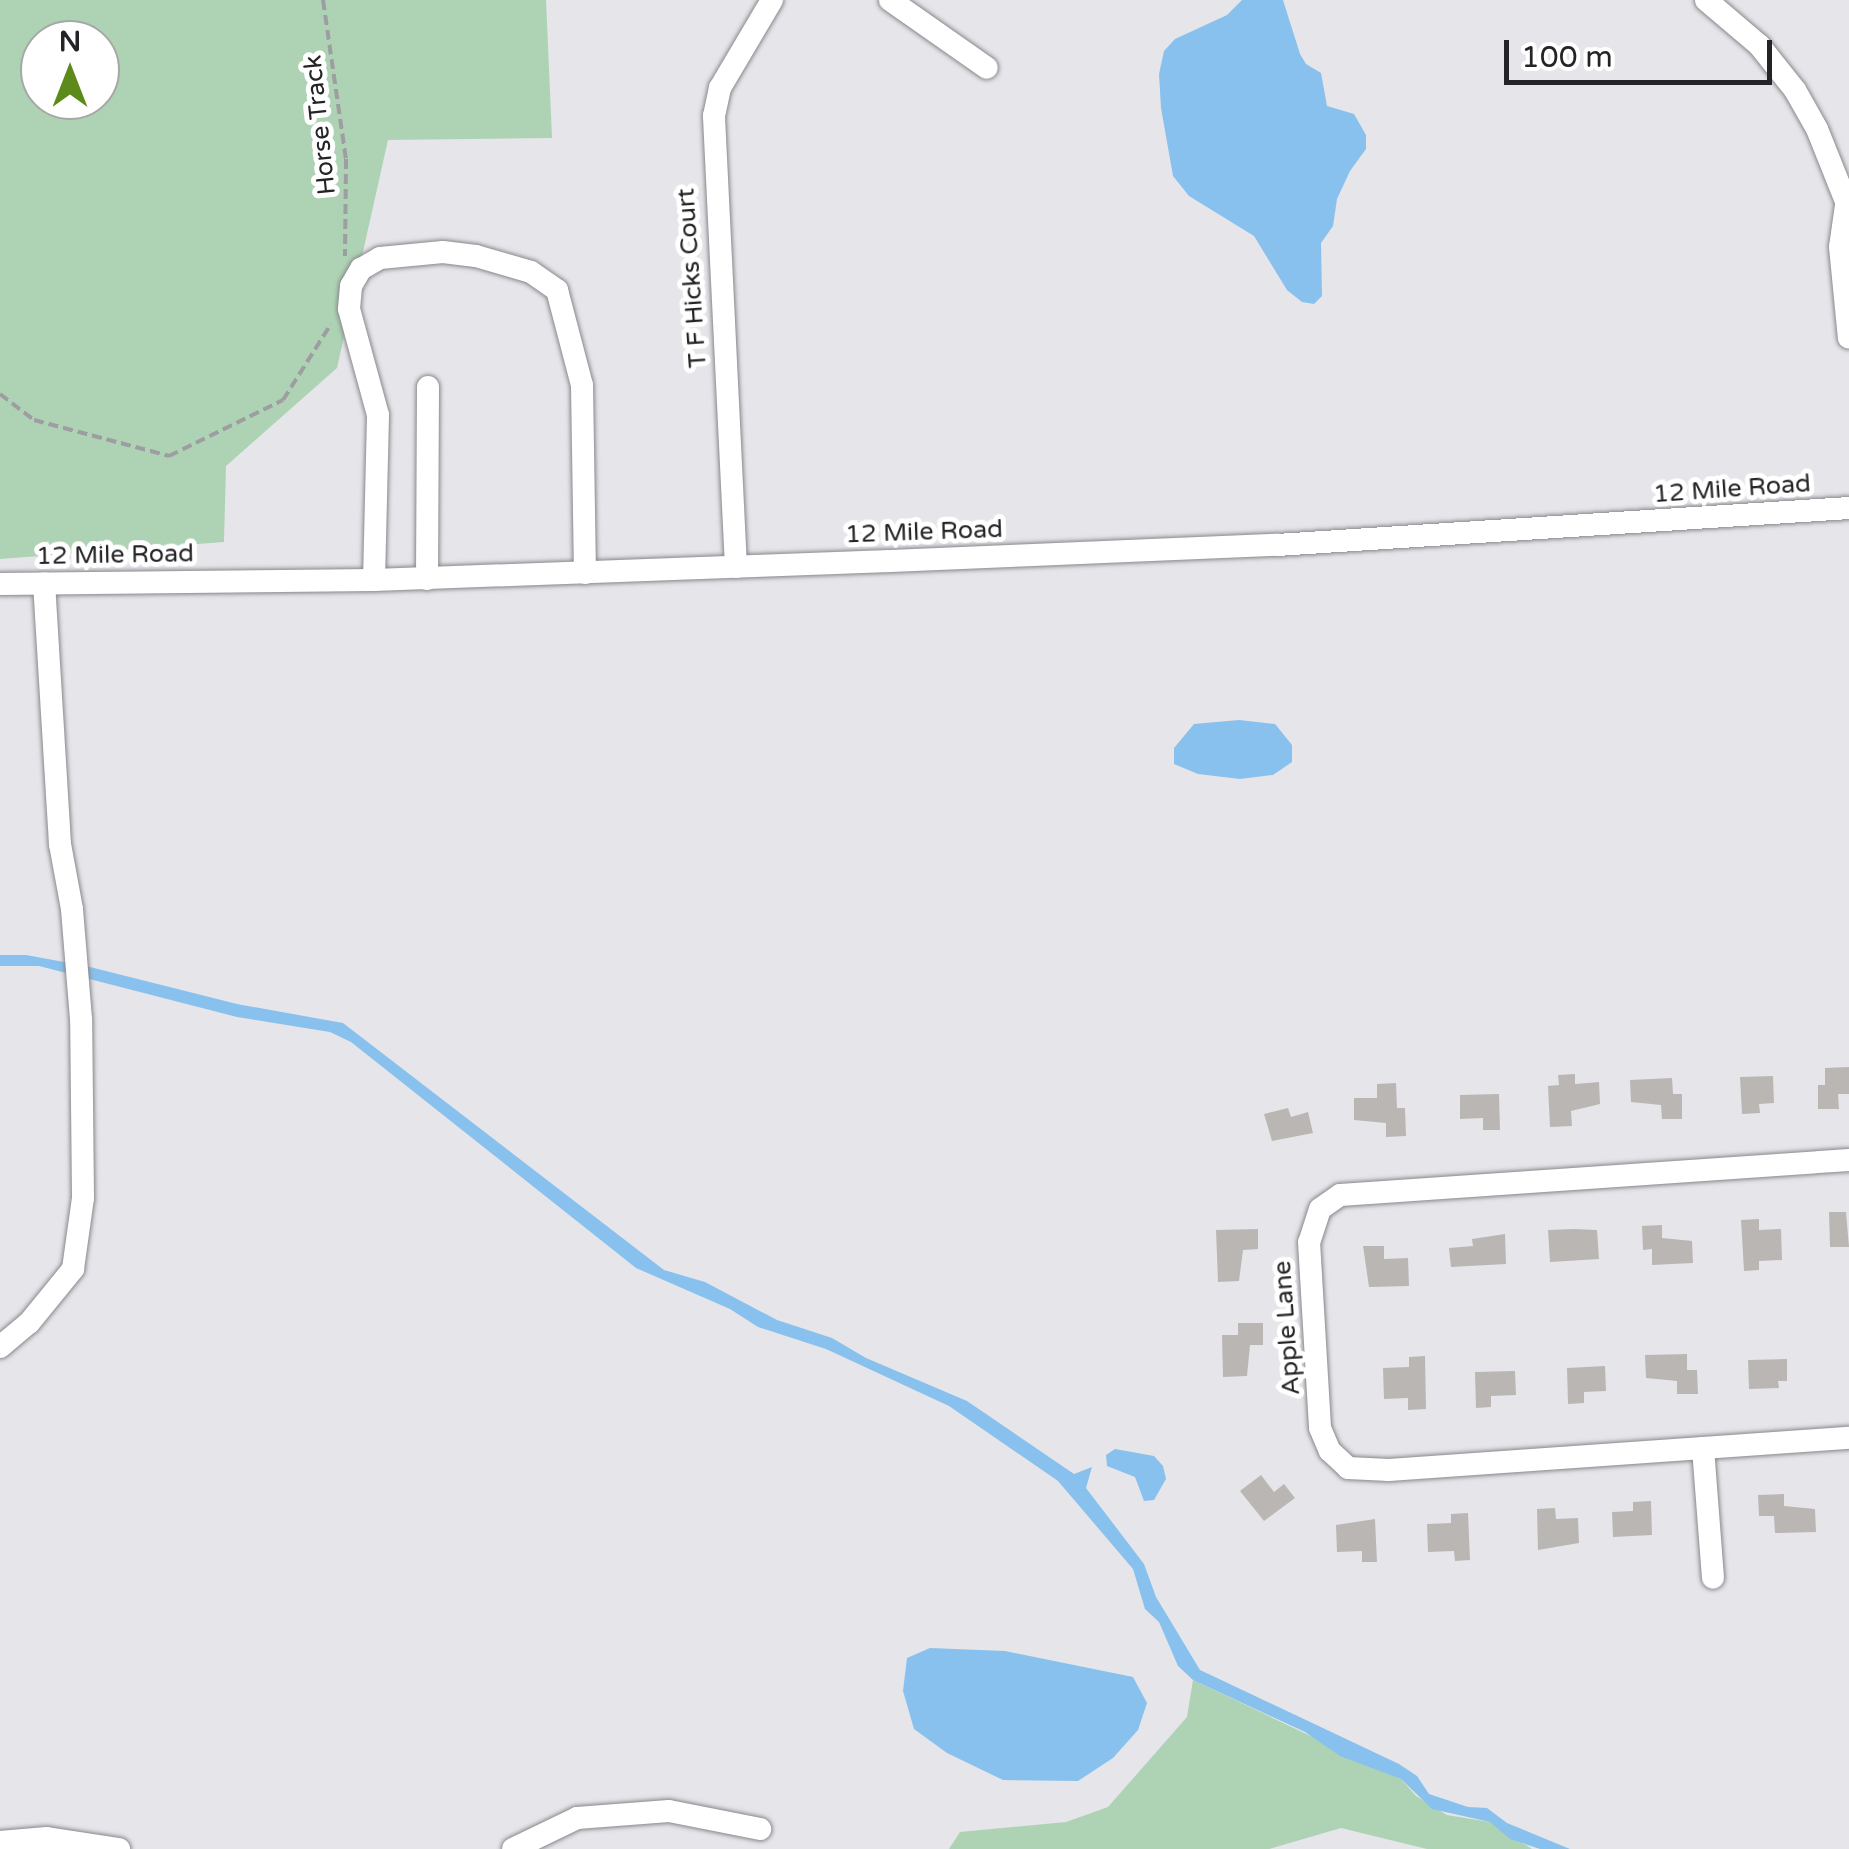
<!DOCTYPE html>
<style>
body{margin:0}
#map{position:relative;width:1849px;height:1849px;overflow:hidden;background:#e6e5ea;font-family:"Varela Round",sans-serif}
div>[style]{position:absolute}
.green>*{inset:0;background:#aed3b4}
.water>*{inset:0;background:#88c1ed}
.building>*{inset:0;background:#bab6b3}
.path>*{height:4px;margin-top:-2px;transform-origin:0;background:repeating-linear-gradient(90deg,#9e9da1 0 10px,transparent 0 15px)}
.roads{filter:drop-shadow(0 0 2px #88888c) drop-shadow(0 0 2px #88888c)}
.minor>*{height:22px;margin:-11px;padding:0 11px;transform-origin:11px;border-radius:11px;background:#fff}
span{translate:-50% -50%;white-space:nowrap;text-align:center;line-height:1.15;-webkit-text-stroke:10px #fff;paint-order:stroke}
.street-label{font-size:25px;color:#242426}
.north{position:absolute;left:20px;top:20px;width:100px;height:100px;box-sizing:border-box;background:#fff;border:2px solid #a7a7a8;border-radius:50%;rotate:0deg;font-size:28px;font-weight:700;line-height:40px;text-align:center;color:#242426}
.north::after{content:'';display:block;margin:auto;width:35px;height:45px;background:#5c8a1b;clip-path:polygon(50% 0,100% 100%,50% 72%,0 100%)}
.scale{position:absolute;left:1504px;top:40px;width:268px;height:45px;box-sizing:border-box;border:5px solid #242426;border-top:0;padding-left:12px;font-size:30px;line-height:35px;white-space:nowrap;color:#242426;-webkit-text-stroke:8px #fff;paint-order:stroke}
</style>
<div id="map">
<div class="green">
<i style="clip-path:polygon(evenodd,0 0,546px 0,552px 138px,388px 140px,337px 368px,226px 466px,224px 542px,0 559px,0 0,40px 40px,100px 40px,100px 100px,40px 100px,40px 40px)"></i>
<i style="clip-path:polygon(1193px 1680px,1401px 1779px,1416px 1796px,1447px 1815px,1490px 1822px,1532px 1849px,1427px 1849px,1341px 1828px,1269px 1849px,949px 1849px,960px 1832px,1066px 1822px,1108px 1807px,1187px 1717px)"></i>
</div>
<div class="water">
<i style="clip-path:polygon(1242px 0,1283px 0,1300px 54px,1306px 64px,1321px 73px,1327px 106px,1354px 114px,1366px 135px,1366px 149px,1350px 171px,1337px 199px,1333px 226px,1321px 243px,1322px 296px,1314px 304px,1302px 302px,1287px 290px,1254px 236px,1189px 196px,1173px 176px,1161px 108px,1159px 74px,1164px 51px,1175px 39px,1227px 15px)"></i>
<i style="clip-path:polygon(1239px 720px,1275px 724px,1292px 745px,1292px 762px,1273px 775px,1240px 779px,1198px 774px,1174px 764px,1174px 748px,1194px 724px)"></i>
<i style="clip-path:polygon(0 955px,26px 955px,86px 966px,237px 1004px,343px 1023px,664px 1270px,705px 1282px,777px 1320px,832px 1338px,866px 1358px,967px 1401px,1074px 1474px,1092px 1467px,1086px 1488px,1144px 1564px,1156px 1597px,1200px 1670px,1399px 1764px,1417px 1776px,1429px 1794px,1468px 1807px,1487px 1808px,1507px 1823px,1570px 1849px,1540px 1849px,1510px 1839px,1490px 1822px,1432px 1809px,1401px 1779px,1340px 1756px,1305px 1732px,1193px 1680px,1178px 1666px,1159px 1622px,1145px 1609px,1133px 1569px,1058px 1481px,949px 1406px,826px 1349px,758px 1327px,730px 1309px,636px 1268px,351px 1042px,330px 1032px,237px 1017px,39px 966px,0 966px)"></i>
<i style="clip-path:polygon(1115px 1449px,1154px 1456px,1163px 1466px,1166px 1479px,1154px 1500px,1144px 1501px,1135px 1477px,1107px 1466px,1106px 1455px)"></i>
<i style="clip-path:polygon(930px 1648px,1005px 1651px,1133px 1677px,1147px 1703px,1138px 1730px,1113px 1758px,1078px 1781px,1003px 1780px,947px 1753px,914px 1729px,903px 1691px,907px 1658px)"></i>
</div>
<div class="building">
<i style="clip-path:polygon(1849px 1067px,1849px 1094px,1838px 1094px,1839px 1109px,1818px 1109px,1818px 1085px,1825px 1085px,1825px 1068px)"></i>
<i style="clip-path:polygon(1575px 1074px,1575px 1084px,1599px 1082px,1600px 1104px,1571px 1111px,1572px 1126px,1550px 1127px,1548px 1086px,1559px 1085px,1558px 1075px)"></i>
<i style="clip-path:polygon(1773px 1076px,1774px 1103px,1759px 1104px,1760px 1113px,1742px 1114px,1740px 1077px)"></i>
<i style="clip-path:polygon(1672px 1078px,1673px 1094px,1682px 1094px,1682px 1119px,1662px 1119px,1661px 1105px,1631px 1102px,1630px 1080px)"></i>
<i style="clip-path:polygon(1396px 1083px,1397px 1108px,1405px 1108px,1406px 1136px,1386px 1137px,1386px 1123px,1354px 1120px,1354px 1098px,1377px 1098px,1377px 1084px)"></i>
<i style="clip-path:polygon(1499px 1094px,1500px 1130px,1483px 1130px,1483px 1118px,1460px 1119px,1460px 1095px)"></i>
<i style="clip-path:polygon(1288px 1108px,1291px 1117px,1308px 1112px,1313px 1133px,1272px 1141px,1264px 1114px)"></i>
<i style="clip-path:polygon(1829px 1212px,1846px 1212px,1849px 1247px,1830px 1247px)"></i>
<i style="clip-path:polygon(1759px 1219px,1759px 1230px,1781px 1229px,1782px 1260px,1759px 1261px,1759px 1270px,1744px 1271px,1741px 1220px)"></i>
<i style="clip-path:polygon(1662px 1225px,1662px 1238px,1692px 1241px,1693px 1263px,1652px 1265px,1652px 1249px,1643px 1250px,1642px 1226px)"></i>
<i style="clip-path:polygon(1258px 1229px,1258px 1249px,1243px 1250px,1239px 1281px,1218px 1282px,1216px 1230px)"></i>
<i style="clip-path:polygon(1574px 1229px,1597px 1230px,1599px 1259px,1550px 1262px,1548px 1230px)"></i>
<i style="clip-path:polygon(1505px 1234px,1506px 1264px,1451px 1267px,1449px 1248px,1473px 1246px,1472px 1239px)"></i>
<i style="clip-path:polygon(1363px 1246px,1384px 1246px,1384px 1259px,1408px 1258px,1409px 1286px,1369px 1287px)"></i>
<i style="clip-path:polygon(1238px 1323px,1263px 1323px,1263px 1345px,1250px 1345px,1247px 1376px,1223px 1377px,1222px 1335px,1238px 1335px)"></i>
<i style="clip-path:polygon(1687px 1354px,1687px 1370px,1697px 1370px,1698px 1394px,1677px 1394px,1677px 1381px,1646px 1378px,1645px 1355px)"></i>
<i style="clip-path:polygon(1425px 1356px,1426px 1409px,1408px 1410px,1408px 1398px,1384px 1399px,1383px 1368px,1409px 1367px,1409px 1357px)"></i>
<i style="clip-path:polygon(1787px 1359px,1787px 1381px,1778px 1381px,1779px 1388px,1749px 1389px,1748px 1360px)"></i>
<i style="clip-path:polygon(1605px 1366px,1606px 1391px,1584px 1392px,1584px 1403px,1568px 1404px,1567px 1368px)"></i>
<i style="clip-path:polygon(1515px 1371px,1516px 1395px,1491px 1396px,1491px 1407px,1476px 1408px,1475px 1372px)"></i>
<i style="clip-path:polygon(1261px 1475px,1274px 1492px,1284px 1484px,1295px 1498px,1264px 1521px,1240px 1491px)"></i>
<i style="clip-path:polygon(1784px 1494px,1784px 1506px,1815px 1509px,1816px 1532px,1775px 1533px,1774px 1516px,1759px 1516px,1758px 1495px)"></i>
<i style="clip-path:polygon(1651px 1501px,1652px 1535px,1613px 1537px,1612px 1512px,1633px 1511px,1633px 1502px)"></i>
<i style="clip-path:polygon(1555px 1508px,1556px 1519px,1578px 1518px,1579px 1543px,1538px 1550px,1537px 1509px)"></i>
<i style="clip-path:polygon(1468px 1513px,1470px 1560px,1455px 1561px,1454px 1551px,1428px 1552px,1427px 1524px,1451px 1523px,1451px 1514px)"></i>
<i style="clip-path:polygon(1375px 1519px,1377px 1562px,1362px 1562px,1362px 1551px,1337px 1552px,1336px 1525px)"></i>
</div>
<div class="path">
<i style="left:323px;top:0;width:161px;rotate:81.8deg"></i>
<i style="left:346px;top:159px;width:97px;rotate:90.6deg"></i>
<i style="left:0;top:394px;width:43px;rotate:37.4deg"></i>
<i style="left:34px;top:420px;width:140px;rotate:14.9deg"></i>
<i style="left:169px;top:456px;width:127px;rotate:-26.2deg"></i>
<i style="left:283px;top:400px;width:90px;rotate:-57.7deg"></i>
</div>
<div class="roads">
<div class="minor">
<i style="left:890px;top:0;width:118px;rotate:35deg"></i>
<i style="left:1706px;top:0;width:70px;rotate:40.3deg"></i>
<i style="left:1759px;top:45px;width:58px;rotate:51.3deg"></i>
<i style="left:1795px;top:90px;width:45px;rotate:60.6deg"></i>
<i style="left:1817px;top:129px;width:86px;rotate:68.2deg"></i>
<i style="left:1846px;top:205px;width:42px;rotate:98.1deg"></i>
<i style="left:1840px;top:247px;width:91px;rotate:84.4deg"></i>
<i style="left:736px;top:567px;width:452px;rotate:-92.8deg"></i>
<i style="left:714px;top:116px;width:29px;rotate:-78deg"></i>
<i style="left:720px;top:88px;width:102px;rotate:-59.4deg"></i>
<i style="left:427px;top:579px;width:192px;rotate:-89.7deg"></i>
<i style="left:374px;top:580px;width:165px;rotate:-88.6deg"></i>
<i style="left:378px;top:415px;width:110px;rotate:-105.3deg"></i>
<i style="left:349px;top:309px;width:23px;rotate:-85deg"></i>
<i style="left:351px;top:286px;width:20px;rotate:-60deg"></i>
<i style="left:361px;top:269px;width:22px;rotate:-30deg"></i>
<i style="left:380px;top:258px;width:63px;rotate:-5.4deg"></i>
<i style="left:443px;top:252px;width:33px;rotate:7deg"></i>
<i style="left:476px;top:256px;width:57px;rotate:16.2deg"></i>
<i style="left:531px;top:272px;width:32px;rotate:35deg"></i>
<i style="left:557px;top:290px;width:98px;rotate:75.3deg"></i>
<i style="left:582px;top:385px;width:188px;rotate:89.1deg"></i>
<i style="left:0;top:584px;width:374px;rotate:-0.6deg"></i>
<i style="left:374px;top:580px;width:516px;rotate:-2.11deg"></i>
<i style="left:890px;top:561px;width:387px;rotate:-2.4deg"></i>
<i style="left:1277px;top:545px;width:573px;rotate:-3.7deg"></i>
<i style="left:1849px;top:1160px;width:510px;rotate:176.07deg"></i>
<i style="left:1340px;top:1195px;width:24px;rotate:145deg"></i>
<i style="left:1320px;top:1209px;width:35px;rotate:108deg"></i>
<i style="left:1309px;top:1242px;width:186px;rotate:86.6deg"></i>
<i style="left:1320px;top:1428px;width:25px;rotate:67deg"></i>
<i style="left:1330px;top:1451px;width:25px;rotate:43deg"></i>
<i style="left:1348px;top:1468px;width:41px;rotate:2.8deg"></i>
<i style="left:1389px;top:1470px;width:461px;rotate:-4deg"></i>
<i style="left:0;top:1347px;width:38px;rotate:-40deg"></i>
<i style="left:29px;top:1323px;width:70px;rotate:-50.8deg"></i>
<i style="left:73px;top:1269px;width:72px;rotate:-82deg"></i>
<i style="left:83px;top:1198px;width:179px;rotate:-90.6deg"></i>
<i style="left:81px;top:1019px;width:110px;rotate:-94.7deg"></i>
<i style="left:72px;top:909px;width:66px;rotate:-100.5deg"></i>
<i style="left:60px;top:844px;width:261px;rotate:-93.5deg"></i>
<i style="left:1703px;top:1448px;width:130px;rotate:85.6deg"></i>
<i style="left:0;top:1842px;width:47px;rotate:-4.9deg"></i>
<i style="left:47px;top:1838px;width:73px;rotate:8.7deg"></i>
<i style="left:513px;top:1849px;width:71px;rotate:-25.8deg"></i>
<i style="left:577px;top:1818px;width:92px;rotate:-4.4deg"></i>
<i style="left:669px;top:1811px;width:93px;rotate:11.2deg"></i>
</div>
</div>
<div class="street-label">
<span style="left:320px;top:125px;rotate:-96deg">Horse Track</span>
<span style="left:692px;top:278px;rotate:-94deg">T F Hicks Court</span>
<span style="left:1732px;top:489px;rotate:-4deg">12 Mile Road</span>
<span style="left:924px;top:532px;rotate:-2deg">12 Mile Road</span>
<span style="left:115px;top:555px;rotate:-1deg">12 Mile Road</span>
<span style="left:1287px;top:1328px;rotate:-94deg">Apple Lane</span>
</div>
<div class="north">N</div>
<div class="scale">100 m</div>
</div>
